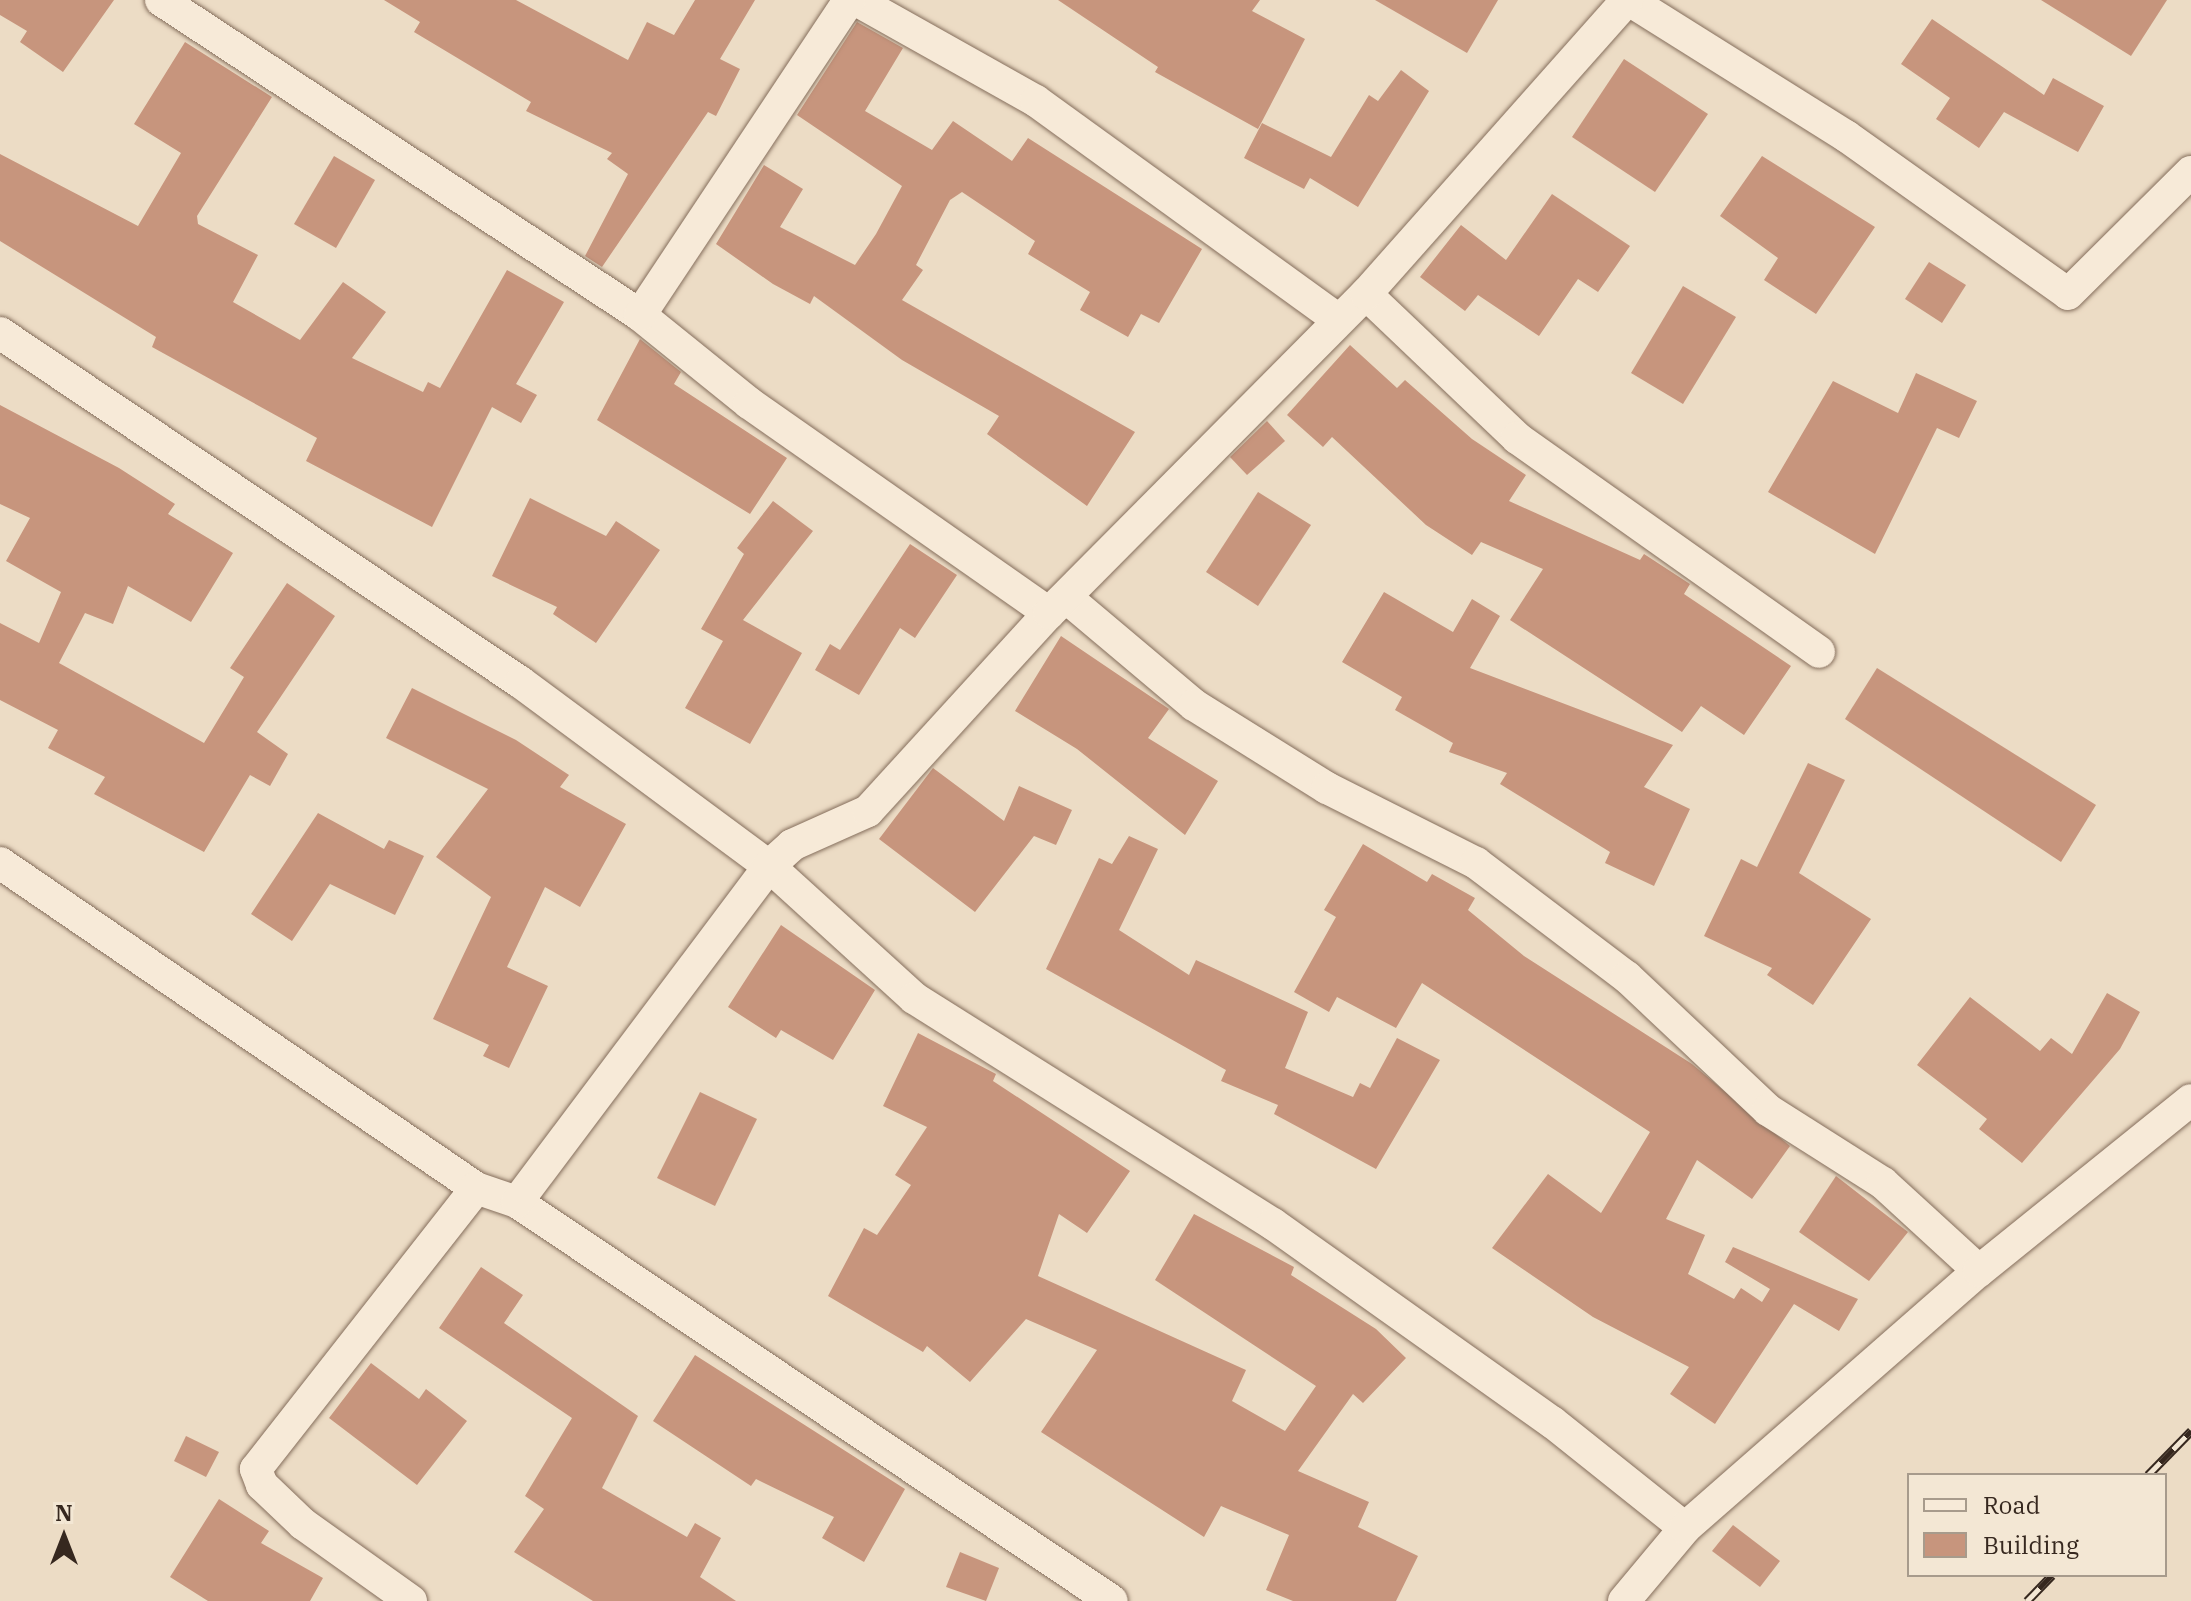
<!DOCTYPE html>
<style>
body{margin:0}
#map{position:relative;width:2191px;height:1601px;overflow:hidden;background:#ecdcc5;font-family:"IBM Plex Serif",serif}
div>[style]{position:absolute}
.building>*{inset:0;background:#c7957d}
.roads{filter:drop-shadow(0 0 2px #856e5c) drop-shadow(0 0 2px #856e5c)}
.minor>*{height:32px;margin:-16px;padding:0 16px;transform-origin:16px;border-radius:16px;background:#f7ead8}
.rail>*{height:9px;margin-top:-4.5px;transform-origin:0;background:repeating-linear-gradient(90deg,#f3e7d4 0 18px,#36281f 0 36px);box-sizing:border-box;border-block:2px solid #36281f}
span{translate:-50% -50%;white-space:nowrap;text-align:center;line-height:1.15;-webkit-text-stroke:6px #f3e7d4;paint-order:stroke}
.legend{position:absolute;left:1907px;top:1473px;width:260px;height:104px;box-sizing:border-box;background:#f3e7d4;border:2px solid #a79b8c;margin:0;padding:10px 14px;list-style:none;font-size:24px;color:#36281f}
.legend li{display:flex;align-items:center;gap:16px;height:40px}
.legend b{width:40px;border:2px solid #a79b8c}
.north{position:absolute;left:24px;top:1497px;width:80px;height:80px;-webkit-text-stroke:6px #f3e7d4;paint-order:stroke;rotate:0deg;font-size:22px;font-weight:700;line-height:32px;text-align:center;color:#36281f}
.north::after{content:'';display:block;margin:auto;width:28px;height:36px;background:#36281f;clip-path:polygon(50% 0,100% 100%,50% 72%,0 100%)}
</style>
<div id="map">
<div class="building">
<i style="clip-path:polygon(0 0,114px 0,63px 72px,20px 42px,27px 31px,0 15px)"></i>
<i style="clip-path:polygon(384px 0,516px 0,628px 60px,647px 22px,674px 35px,695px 0,755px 0,720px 59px,740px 69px,716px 116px,708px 112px,602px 267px,585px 256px,628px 174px,607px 159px,612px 153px,526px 111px,531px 102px,414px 32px,420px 22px)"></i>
<i style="clip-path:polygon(1058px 0,1260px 0,1252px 11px,1305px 39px,1258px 129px,1155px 72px,1158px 67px)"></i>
<i style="clip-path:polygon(1375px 0,1498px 0,1467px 53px)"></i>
<i style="clip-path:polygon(2041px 0,2167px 0,2131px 56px)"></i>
<i style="clip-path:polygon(1932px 19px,2044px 95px,2053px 78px,2104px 106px,2078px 152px,2004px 112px,1979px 148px,1936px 119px,1950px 98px,1901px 64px)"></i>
<i style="clip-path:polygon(857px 22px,903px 48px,865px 111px,932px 150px,953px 121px,1012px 161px,1028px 138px,1202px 249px,1159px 323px,1141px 314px,1128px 337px,1080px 310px,1090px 292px,1028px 254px,1035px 241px,962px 192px,950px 200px,916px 265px,923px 270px,902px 300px,1135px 432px,1087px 506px,987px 434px,999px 416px,902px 360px,814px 296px,810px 304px,773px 284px,716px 244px,764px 165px,803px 189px,780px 227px,855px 265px,876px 234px,902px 186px,797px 115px)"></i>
<i style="clip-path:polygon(185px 42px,272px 97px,197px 216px,198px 224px,258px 255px,233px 302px,300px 340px,343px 282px,386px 312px,352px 358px,423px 392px,428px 382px,440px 388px,507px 270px,564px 302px,516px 384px,537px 395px,521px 423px,492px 407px,432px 527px,306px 461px,317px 438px,152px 347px,156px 337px,0 241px,0 154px,138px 226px,181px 153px,134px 124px)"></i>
<i style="clip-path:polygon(1624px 59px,1708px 114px,1655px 192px,1572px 137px)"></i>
<i style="clip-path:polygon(1401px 70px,1429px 91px,1358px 207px,1310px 178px,1304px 189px,1244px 158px,1262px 123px,1331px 157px,1369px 95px,1378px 101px)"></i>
<i style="clip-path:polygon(334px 156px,375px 180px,336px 248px,294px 224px)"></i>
<i style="clip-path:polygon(1762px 156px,1875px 227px,1816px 314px,1764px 280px,1778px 258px,1720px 216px)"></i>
<i style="clip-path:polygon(1552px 194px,1630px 246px,1598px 292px,1578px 279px,1539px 336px,1478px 295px,1465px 311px,1420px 277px,1461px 225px,1506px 260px)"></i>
<i style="clip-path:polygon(1929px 262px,1966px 285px,1942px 323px,1905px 299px)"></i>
<i style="clip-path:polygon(1683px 286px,1736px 317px,1683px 404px,1631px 373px)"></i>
<i style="clip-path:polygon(640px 339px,681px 372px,674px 384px,787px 458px,750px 514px,597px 420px)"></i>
<i style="clip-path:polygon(1350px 345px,1397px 388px,1405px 380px,1472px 439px,1526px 475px,1509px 501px,1640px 560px,1644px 554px,1690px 584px,1684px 594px,1791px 666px,1744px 735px,1701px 706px,1682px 732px,1510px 620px,1543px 569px,1481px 542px,1472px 555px,1426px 525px,1332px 437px,1323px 447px,1287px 415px)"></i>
<i style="clip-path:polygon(1916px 373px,1977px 401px,1959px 438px,1937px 428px,1875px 554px,1768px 492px,1833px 381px,1898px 413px)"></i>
<i style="clip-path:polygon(0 405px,119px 468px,175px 504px,168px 514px,233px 553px,191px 622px,128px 586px,113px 624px,85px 613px,59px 663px,204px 743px,244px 677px,230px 668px,287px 583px,335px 616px,257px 732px,288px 754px,270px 786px,250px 775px,204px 852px,94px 794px,105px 777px,48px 748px,58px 730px,0 700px,0 623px,39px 643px,61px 592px,6px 561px,30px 518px,0 504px)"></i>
<i style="clip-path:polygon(1267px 421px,1285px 441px,1247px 475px,1230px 457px)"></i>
<i style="clip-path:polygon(1258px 492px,1311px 525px,1258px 606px,1206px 572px)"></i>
<i style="clip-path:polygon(530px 498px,606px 536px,616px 521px,660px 550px,596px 643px,553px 614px,557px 607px,492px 576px)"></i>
<i style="clip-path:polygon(773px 501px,813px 531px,743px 620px,802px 653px,750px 744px,685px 708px,723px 641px,701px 629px,744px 554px,737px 548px)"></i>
<i style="clip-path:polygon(910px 544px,957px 575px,915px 638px,900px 628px,859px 695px,815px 670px,830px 644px,840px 650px)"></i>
<i style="clip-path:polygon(1384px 592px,1453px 632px,1472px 599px,1500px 616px,1470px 668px,1673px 745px,1644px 787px,1690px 809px,1654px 886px,1605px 863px,1610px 852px,1500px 784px,1507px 773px,1449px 752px,1453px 743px,1395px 710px,1402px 697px,1342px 662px)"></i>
<i style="clip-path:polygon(1061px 636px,1169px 709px,1148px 738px,1218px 781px,1185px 835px,1077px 749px,1015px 711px)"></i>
<i style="clip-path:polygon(1877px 668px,2096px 805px,2061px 862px,1845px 719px)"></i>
<i style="clip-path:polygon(412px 688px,516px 740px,569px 775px,560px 787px,626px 824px,580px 907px,545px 887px,507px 967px,548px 986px,509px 1068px,483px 1056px,489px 1045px,433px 1019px,491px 897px,436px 857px,488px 789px,386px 738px)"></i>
<i style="clip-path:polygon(1808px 763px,1845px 780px,1799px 873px,1871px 919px,1813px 1005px,1767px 975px,1772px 968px,1704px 936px,1741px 859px,1757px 867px)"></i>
<i style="clip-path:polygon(933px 768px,1004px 821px,1019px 786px,1072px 810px,1056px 845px,1034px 836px,975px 912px,879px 839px)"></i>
<i style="clip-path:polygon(318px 813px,384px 849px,389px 840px,424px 856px,395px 915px,330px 884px,292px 941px,251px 914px)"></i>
<i style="clip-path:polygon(1129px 836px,1158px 849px,1119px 930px,1189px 975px,1196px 960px,1308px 1012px,1285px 1068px,1353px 1097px,1360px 1083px,1370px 1088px,1397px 1038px,1440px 1060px,1376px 1169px,1274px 1114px,1278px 1105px,1221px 1081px,1226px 1070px,1046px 969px,1099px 858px,1112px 864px)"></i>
<i style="clip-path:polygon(1363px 844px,1427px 882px,1432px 874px,1475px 898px,1468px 910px,1524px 956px,1692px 1064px,1790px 1146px,1752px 1199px,1697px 1160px,1666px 1219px,1705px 1235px,1688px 1274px,1734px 1299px,1741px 1288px,1762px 1302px,1770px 1289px,1725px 1262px,1733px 1247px,1858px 1299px,1839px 1331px,1794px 1304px,1715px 1424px,1670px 1394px,1689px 1367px,1593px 1317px,1492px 1248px,1548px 1174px,1601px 1213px,1650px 1132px,1422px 983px,1396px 1028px,1337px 997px,1329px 1012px,1294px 992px,1336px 917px,1324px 910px)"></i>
<i style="clip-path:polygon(781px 925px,875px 990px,833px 1060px,781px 1030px,776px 1038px,728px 1007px)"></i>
<i style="clip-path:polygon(2107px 993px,2140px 1012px,2120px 1049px,2022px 1163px,1979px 1129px,1987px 1119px,1917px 1065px,1970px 997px,2040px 1051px,2051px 1038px,2072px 1054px)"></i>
<i style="clip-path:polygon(918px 1033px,996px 1074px,993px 1081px,1130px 1171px,1087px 1233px,1059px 1214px,1038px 1276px,1246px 1370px,1232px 1401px,1285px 1431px,1316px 1386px,1155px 1280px,1194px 1214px,1294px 1267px,1291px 1275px,1376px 1329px,1406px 1358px,1363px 1403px,1353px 1394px,1298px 1471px,1369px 1502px,1358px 1527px,1418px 1556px,1396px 1601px,1293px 1601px,1266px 1590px,1289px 1535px,1221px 1506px,1204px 1537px,1041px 1432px,1097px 1350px,1026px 1319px,970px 1382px,927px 1346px,923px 1352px,828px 1296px,864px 1228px,877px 1235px,911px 1185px,895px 1175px,927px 1127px,883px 1106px)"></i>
<i style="clip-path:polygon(700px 1092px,757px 1119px,715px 1206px,657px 1178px)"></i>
<i style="clip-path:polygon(1836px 1176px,1908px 1232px,1869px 1281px,1799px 1232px)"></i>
<i style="clip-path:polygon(481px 1267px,523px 1295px,504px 1323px,638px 1416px,602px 1488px,687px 1537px,695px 1523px,721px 1538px,700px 1577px,736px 1601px,593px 1601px,514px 1552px,544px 1509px,525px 1496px,572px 1418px,439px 1328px)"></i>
<i style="clip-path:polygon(695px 1355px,905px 1489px,864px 1562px,822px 1538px,834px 1517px,756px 1479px,751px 1486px,653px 1421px)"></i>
<i style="clip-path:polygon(371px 1363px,419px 1399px,426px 1389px,467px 1421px,417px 1485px,329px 1418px)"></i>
<i style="clip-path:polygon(186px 1436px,219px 1452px,206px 1477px,174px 1461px)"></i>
<i style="clip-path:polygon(219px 1499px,269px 1531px,261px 1543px,323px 1578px,310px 1601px,208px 1601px,170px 1577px)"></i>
<i style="clip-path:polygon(1733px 1525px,1780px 1561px,1760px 1587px,1712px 1551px)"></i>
<i style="clip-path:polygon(960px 1552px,999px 1568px,986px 1601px,946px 1587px)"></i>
</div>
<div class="roads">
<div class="minor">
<i style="left:161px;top:0;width:573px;rotate:33.33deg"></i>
<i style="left:640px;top:315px;width:140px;rotate:38.9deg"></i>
<i style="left:749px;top:403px;width:366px;rotate:35deg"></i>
<i style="left:856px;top:0;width:206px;rotate:29.3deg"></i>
<i style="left:1036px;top:101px;width:372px;rotate:35.9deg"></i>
<i style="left:1629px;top:0;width:256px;rotate:32.1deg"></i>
<i style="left:1846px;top:136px;width:272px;rotate:35.4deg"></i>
<i style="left:2068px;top:294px;width:173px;rotate:-44.8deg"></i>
<i style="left:1366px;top:294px;width:209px;rotate:43.6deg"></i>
<i style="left:1517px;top:438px;width:370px;rotate:35.3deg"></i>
<i style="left:640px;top:315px;width:378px;rotate:-56.4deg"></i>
<i style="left:0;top:333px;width:626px;rotate:33.87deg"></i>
<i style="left:520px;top:682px;width:310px;rotate:36.5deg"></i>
<i style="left:769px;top:866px;width:196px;rotate:42.3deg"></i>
<i style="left:914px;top:998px;width:424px;rotate:32.2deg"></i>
<i style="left:1273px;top:1224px;width:342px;rotate:35.4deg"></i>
<i style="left:1552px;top:1422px;width:170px;rotate:38.6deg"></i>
<i style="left:1067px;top:598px;width:166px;rotate:40.1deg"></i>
<i style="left:1194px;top:705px;width:157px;rotate:32deg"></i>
<i style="left:1327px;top:788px;width:167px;rotate:26.7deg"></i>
<i style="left:1476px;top:863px;width:189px;rotate:37.1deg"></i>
<i style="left:1627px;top:977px;width:194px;rotate:43.3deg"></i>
<i style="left:1768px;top:1110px;width:136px;rotate:32.4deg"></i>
<i style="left:1883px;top:1183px;width:130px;rotate:42.5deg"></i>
<i style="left:0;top:863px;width:576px;rotate:34.32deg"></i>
<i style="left:476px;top:1188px;width:43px;rotate:18.9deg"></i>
<i style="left:517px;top:1202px;width:716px;rotate:33.85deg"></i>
<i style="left:517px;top:1202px;width:420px;rotate:-53.1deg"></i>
<i style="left:769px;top:866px;width:31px;rotate:-42deg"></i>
<i style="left:792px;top:845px;width:83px;rotate:-24.1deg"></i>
<i style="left:868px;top:811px;width:268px;rotate:-47.6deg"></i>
<i style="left:1049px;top:613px;width:450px;rotate:-45.2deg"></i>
<i style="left:1366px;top:294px;width:393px;rotate:-48.4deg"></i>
<i style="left:411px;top:1601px;width:133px;rotate:-144.5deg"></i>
<i style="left:303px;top:1524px;width:57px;rotate:-136.4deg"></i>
<i style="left:262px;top:1485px;width:17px;rotate:-111deg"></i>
<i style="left:256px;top:1469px;width:357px;rotate:-51.9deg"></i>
<i style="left:1624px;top:1601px;width:95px;rotate:-50.1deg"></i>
<i style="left:1685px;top:1528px;width:390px;rotate:-41.2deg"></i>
<i style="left:1979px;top:1271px;width:272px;rotate:-38.9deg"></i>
</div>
</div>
<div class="rail">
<i style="left:2148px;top:1475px;width:62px;rotate:-45.7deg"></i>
<i style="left:2027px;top:1601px;width:36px;rotate:-46deg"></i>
</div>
<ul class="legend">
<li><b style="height:10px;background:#f7ead8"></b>Road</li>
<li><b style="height:22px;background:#c7957d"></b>Building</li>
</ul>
<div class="north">N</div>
</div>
